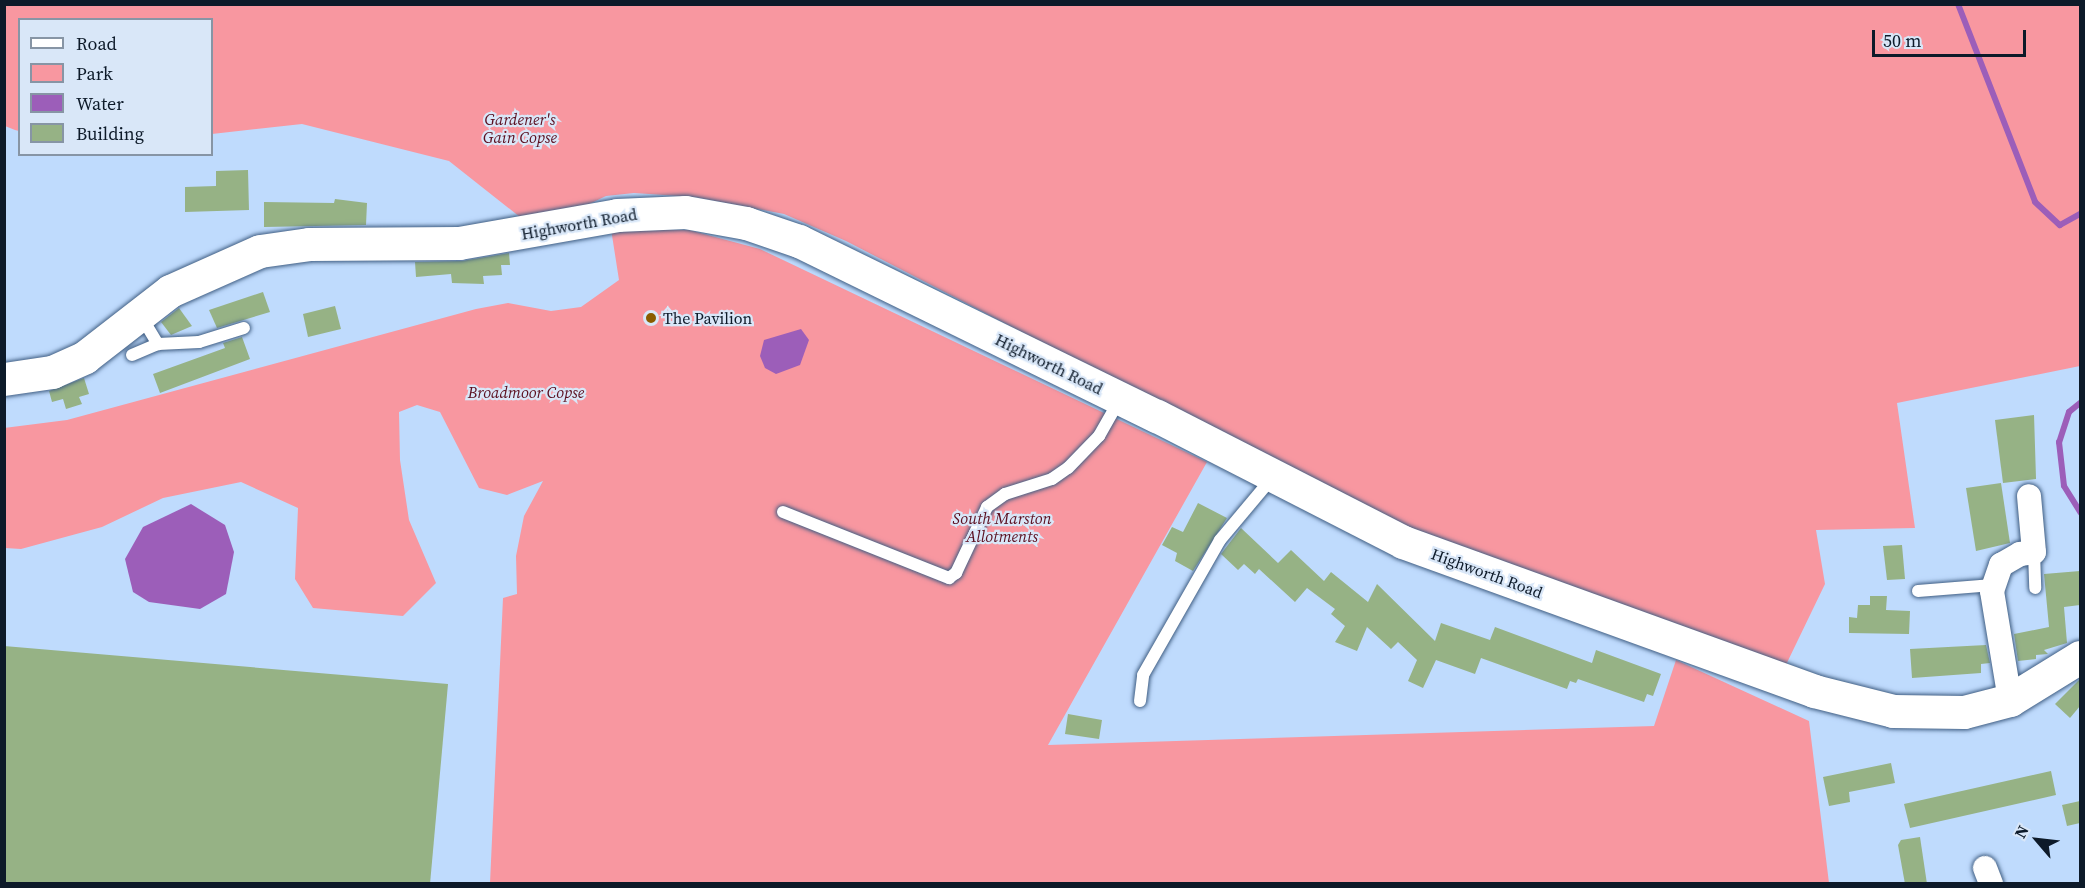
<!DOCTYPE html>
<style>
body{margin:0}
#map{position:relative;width:2085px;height:888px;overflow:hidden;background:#bfdbfd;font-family:"Source Serif 4",serif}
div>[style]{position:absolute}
.green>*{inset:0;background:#f897a0}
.water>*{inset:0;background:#9c5eb9}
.stream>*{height:6px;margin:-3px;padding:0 3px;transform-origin:3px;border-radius:3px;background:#9c5eb9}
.building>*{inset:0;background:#96b285}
.roads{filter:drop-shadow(0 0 2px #405e83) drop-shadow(0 0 2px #405e83)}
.lane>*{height:12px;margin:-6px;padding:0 6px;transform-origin:6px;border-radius:6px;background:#fff}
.street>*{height:24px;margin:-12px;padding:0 12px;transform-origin:12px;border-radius:12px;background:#fff}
.secondary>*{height:33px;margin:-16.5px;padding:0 16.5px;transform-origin:16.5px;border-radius:16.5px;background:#fff}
.dots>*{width:16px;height:16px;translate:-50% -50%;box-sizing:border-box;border:3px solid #d9e7f8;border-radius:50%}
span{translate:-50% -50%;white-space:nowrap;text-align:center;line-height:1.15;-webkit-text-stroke:4.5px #d9e7f8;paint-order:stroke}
.park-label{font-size:16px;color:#5b0f20;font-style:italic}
.street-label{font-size:16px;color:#0d1a29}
.poi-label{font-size:16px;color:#0d1a29}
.left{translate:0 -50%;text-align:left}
.frame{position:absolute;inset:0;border:6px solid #0d1a29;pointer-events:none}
.legend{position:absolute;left:18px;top:18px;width:195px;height:138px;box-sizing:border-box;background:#d9e7f8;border:2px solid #8795a5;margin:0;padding:8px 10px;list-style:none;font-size:18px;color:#0d1a29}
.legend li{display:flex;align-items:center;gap:12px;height:30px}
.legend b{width:30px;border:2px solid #8795a5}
.north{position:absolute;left:2007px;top:810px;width:60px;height:60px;-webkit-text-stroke:4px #d9e7f8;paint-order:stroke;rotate:298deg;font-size:16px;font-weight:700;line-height:24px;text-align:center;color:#0d1a29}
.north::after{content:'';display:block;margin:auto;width:21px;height:27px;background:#0d1a29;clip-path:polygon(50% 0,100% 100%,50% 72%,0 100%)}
.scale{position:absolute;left:1872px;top:30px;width:154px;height:27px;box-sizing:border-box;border:3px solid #0d1a29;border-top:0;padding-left:8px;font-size:18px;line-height:21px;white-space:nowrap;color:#0d1a29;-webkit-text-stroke:4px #d9e7f8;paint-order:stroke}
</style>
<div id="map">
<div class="green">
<i style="clip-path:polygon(4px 5px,2080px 5px,2080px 366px,1897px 403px,1915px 528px,1816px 530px,1825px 584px,1783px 671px,1433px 545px,846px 241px,784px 214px,694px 197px,634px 193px,606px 196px,558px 219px,525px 221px,449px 161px,302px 124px,212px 134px,212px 20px,20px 20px,19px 131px,15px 130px,5px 126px)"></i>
<i style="clip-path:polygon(611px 229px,689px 230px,760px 249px,1207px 462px,1048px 745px,1654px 726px,1676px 660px,1809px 721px,1829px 883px,490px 883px,503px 598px,517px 594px,516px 556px,524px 516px,543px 481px,507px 495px,479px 488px,440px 412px,417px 405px,399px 412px,400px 460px,409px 520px,436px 583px,403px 616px,313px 608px,295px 579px,298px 508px,241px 482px,163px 498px,102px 527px,21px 549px,5px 548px,4px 428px,67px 420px,476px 309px,508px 303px,551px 311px,581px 307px,619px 280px)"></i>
</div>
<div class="water">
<i style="clip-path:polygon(801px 329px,809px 340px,800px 365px,776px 374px,765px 368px,760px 356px,764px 340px)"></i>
<i style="clip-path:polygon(191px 504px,225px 525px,234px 552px,226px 594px,200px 609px,149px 602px,133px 592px,125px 559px,143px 527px)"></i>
</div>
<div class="stream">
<i style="left:1958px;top:4px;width:212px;rotate:68.7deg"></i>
<i style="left:2035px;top:202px;width:34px;rotate:43deg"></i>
<i style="left:2060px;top:225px;width:23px;rotate:-29deg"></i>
<i style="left:2080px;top:403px;width:14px;rotate:141deg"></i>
<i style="left:2069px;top:412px;width:32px;rotate:108deg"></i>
<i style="left:2059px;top:442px;width:44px;rotate:83.5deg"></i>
<i style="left:2064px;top:486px;width:31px;rotate:58deg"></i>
</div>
<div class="building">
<i style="clip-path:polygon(248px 170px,249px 210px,185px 212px,185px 187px,216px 186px,216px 171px)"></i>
<i style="clip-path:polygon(335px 199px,367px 203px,366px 225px,264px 227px,264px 202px,334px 203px)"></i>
<i style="clip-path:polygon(509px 253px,510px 265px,501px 265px,502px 275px,483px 276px,484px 284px,452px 283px,451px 274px,416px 277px,415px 262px,462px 261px)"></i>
<i style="clip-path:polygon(263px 292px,270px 312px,217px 328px,209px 310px)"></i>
<i style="clip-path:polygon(335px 306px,341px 329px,308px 337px,303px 314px)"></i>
<i style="clip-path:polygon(179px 308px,192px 326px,171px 335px,161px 322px)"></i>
<i style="clip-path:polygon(242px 337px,250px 359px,160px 393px,153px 374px,225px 348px,223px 343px)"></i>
<i style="clip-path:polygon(84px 378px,89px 394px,79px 397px,82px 404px,66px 409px,63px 399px,52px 402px,49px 391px)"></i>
<i style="clip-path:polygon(2034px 415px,2036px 479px,2003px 483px,1995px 420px)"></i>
<i style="clip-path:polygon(2001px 483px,2010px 543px,1976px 551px,1966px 488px)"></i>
<i style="clip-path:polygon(1198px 503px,1227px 518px,1193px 571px,1175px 561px,1177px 553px,1162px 545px,1172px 527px,1183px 532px)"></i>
<i style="clip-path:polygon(1241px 528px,1278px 563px,1291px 550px,1324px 581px,1331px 572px,1368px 602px,1377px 584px,1435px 641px,1441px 623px,1490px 640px,1495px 627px,1592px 663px,1596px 650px,1661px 674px,1653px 696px,1647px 694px,1644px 702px,1578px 679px,1576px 683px,1570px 681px,1567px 689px,1481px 658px,1475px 674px,1436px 660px,1423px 688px,1408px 681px,1417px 660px,1398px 642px,1391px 649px,1367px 627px,1357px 651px,1335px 642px,1345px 626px,1331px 614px,1335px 609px,1307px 588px,1295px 602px,1259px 569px,1255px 574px,1244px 564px,1238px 570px,1221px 554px)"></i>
<i style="clip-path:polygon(1902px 545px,1905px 579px,1887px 580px,1883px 546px)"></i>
<i style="clip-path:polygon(2080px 571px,2080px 605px,2064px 607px,2067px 643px,2044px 650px,2048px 654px,2036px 655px,2036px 659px,2018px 661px,2014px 634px,2049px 627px,2044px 574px)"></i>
<i style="clip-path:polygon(1870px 596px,1887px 596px,1886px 610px,1910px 611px,1909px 634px,1849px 633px,1849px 617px,1857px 618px,1858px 605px,1870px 605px)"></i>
<i style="clip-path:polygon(1986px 645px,1990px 663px,1981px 664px,1981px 673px,1912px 678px,1910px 649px)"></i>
<i style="clip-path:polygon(4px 646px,448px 684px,430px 884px,4px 884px)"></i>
<i style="clip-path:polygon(2080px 679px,2080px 706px,2070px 718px,2055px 704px)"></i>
<i style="clip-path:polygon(1068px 714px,1102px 720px,1099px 739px,1065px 734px)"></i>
<i style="clip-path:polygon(1891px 763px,1895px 783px,1849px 792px,1850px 802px,1829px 806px,1823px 777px)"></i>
<i style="clip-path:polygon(2051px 771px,2056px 795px,1910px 828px,1904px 804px)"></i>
<i style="clip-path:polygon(2080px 801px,2080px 823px,2067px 826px,2062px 805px)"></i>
<i style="clip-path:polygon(1920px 837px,1927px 884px,1905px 884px,1898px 845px,1901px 840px)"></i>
</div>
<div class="roads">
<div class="lane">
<i style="left:141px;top:316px;width:33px;rotate:59deg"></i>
<i style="left:132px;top:355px;width:28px;rotate:-23deg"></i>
<i style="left:158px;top:344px;width:41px;rotate:-2.8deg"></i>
<i style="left:199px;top:342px;width:47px;rotate:-17.3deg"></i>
<i style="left:783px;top:512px;width:179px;rotate:21.7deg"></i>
<i style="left:949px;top:578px;width:9px;rotate:-36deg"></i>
<i style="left:956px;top:573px;width:73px;rotate:-64.8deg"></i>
<i style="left:987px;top:507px;width:22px;rotate:-36deg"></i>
<i style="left:1005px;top:494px;width:49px;rotate:-17.7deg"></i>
<i style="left:1052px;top:479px;width:19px;rotate:-35deg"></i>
<i style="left:1068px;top:468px;width:45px;rotate:-45.9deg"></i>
<i style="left:1099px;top:436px;width:43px;rotate:-60.4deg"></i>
<i style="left:2034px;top:552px;width:36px;rotate:88deg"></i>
<i style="left:1918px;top:591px;width:75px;rotate:-4.6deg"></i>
<i style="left:1140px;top:701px;width:26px;rotate:-83deg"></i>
<i style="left:1143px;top:675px;width:155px;rotate:-60.3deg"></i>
<i style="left:1220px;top:540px;width:81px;rotate:-50deg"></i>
</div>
<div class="street">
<i style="left:2010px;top:700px;width:110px;rotate:-99.4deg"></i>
<i style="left:1992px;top:591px;width:28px;rotate:-71deg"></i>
<i style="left:2001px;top:565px;width:22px;rotate:-30deg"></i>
<i style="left:2020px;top:554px;width:14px;rotate:-8deg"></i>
<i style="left:2034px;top:552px;width:56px;rotate:-95.1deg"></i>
<i style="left:1985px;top:868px;width:17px;rotate:69deg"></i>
</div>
<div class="secondary">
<i style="left:4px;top:379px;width:49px;rotate:-8.3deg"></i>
<i style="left:52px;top:372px;width:36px;rotate:-24deg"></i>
<i style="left:85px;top:357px;width:108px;rotate:-37.8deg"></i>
<i style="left:170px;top:291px;width:98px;rotate:-24deg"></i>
<i style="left:260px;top:251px;width:49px;rotate:-8.1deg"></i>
<i style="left:309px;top:244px;width:150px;rotate:-0.4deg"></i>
<i style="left:459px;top:243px;width:160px;rotate:-10deg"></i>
<i style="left:617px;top:215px;width:68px;rotate:-2.5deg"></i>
<i style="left:685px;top:212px;width:62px;rotate:10.2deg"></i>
<i style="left:746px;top:223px;width:56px;rotate:18.8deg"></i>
<i style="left:799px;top:241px;width:398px;rotate:26.1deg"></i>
<i style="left:1157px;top:416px;width:276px;rotate:27.1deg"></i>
<i style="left:1403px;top:542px;width:437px;rotate:19.9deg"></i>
<i style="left:1814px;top:691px;width:81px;rotate:14.2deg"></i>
<i style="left:1893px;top:711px;width:71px;rotate:0.8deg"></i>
<i style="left:1964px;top:712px;width:48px;rotate:-14.6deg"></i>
<i style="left:2010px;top:700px;width:82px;rotate:-31.6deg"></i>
</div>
</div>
<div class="dots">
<i style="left:651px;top:318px;background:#8a5b00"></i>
</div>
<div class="park-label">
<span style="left:520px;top:128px">Gardener's<br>Gain Copse</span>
<span style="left:526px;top:392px">Broadmoor Copse</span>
<span style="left:1002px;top:527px">South Marston<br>Allotments</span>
</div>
<div class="street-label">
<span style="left:579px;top:224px;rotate:-10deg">Highworth Road</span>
<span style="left:1049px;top:364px;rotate:26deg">Highworth Road</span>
<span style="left:1487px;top:573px;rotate:20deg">Highworth Road</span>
</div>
<div class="poi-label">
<span class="left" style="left:663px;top:318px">The Pavilion</span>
</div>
<div class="frame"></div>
<ul class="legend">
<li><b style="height:8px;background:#fff"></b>Road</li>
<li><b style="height:16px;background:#f897a0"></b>Park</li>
<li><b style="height:16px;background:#9c5eb9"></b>Water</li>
<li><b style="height:16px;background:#96b285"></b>Building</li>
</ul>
<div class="north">N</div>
<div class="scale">50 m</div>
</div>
